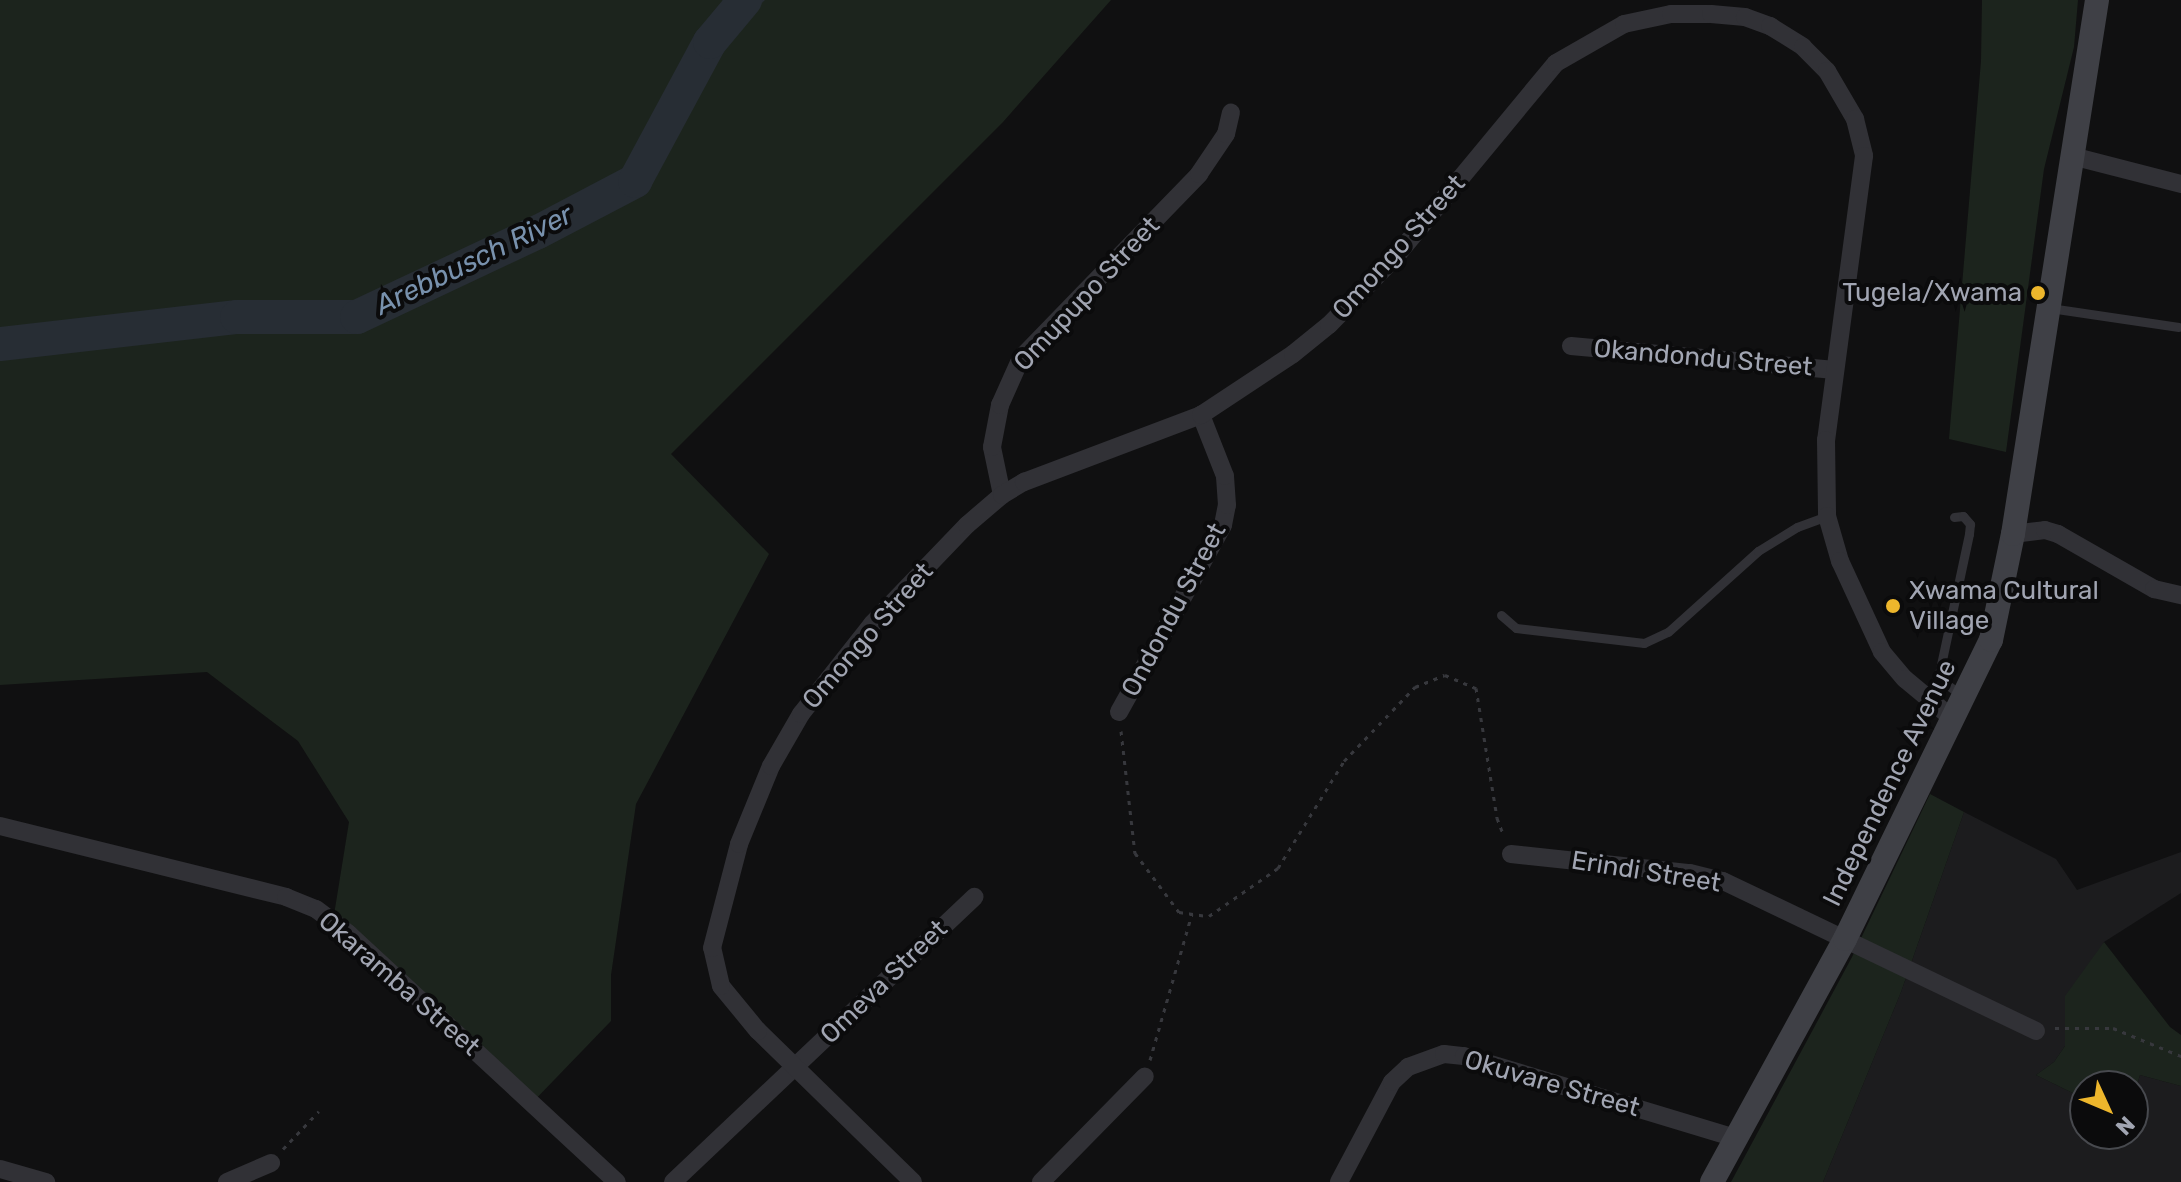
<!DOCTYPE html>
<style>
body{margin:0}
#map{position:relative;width:2181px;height:1182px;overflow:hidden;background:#101011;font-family:Rubik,sans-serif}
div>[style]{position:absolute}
.built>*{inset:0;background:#1c1c1e}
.green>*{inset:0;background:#1c241d}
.water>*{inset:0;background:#272d34}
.river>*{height:34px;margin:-17px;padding:0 17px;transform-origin:17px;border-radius:17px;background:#272d34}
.path>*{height:3px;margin-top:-1.5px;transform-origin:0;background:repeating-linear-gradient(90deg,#37383d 0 4px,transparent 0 10px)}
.lane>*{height:9px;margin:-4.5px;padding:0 4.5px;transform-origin:4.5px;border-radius:4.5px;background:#313136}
.street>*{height:18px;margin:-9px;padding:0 9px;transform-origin:9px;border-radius:9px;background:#313136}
.secondary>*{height:24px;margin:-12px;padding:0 12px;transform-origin:12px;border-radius:12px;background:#3f4046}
.dots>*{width:22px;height:22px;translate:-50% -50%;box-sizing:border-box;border:4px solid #0b0b0c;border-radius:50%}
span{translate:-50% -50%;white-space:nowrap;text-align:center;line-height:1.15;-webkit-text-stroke:8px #0b0b0c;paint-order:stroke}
.street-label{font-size:26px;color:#a1a5b2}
.poi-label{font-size:26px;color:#a1a5b2}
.right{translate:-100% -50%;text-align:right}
.left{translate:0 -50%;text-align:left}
.water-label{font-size:28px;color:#7891ad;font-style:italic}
.north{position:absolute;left:2069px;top:1070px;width:80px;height:80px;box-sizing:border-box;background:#0b0b0c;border:2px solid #47494e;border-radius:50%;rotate:134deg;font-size:22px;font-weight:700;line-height:32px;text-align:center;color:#a1a5b2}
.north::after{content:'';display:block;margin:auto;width:28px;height:36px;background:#edb62c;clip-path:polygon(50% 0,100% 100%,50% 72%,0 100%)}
</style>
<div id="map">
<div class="built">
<i style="clip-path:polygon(1964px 812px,2056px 859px,2077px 890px,2181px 852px,2181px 893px,2104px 942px,2066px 1026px,2065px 1046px,2054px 1062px,2036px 1075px,2085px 1099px,2085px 1134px,2133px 1134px,2133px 1098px,2140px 1075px,2181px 1086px,2181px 1182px,1823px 1182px,1901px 992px)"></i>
</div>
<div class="green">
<i style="clip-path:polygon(0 0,1111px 0,1003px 122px,671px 454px,769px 554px,636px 804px,611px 975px,611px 1021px,529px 1106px,333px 921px,349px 822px,298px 741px,207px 672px,0 685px)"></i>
<i style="clip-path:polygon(1982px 0,2078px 0,2074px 47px,2044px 169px,2006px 452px,1949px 439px,1981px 61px)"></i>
<i style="clip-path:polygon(1930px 794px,1964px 812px,1901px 992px,1823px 1182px,1731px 1182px,1852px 957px)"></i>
<i style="clip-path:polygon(2104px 942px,2170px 1027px,2181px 1035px,2181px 1086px,2140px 1075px,2133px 1098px,2133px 1086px,2085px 1086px,2085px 1099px,2036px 1075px,2054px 1062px,2065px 1046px,2065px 996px)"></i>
</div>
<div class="water">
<i style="clip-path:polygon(723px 0,765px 0,735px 27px,713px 15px)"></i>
</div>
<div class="river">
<i style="left:0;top:344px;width:239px;rotate:-6.5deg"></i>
<i style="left:237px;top:317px;width:120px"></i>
<i style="left:357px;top:317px;width:200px;rotate:-25.2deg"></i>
<i style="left:538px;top:232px;width:110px;rotate:-27.7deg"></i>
<i style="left:635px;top:181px;width:158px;rotate:-61.7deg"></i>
<i style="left:710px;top:42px;width:55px;rotate:-50.2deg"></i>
</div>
<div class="path">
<i style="left:1121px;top:731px;width:123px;rotate:83.5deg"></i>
<i style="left:1135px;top:853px;width:74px;rotate:53.3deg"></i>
<i style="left:1179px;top:912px;width:30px;rotate:8deg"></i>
<i style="left:1209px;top:916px;width:84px;rotate:-34.8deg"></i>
<i style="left:1278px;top:868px;width:126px;rotate:-58.3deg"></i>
<i style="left:1344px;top:761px;width:103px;rotate:-46.2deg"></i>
<i style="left:1415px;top:687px;width:32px;rotate:-22deg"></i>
<i style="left:1445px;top:675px;width:34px;rotate:23deg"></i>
<i style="left:1476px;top:688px;width:132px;rotate:80.8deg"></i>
<i style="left:1497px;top:818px;width:19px;rotate:69deg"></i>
<i style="left:2055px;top:1028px;width:58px"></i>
<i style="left:2113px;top:1028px;width:74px;rotate:22.4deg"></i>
<i style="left:1150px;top:1060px;width:152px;rotate:-74deg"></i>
<i style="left:283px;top:1149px;width:52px;rotate:-46.5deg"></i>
</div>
<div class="lane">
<i style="left:2050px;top:308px;width:130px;rotate:8.4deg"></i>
<i style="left:1954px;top:517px;width:9px;rotate:-6deg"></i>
<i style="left:1963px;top:516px;width:11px;rotate:49deg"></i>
<i style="left:1970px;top:524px;width:10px;rotate:96deg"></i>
<i style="left:1969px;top:534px;width:147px;rotate:102.1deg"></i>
<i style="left:1938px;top:678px;width:29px;rotate:36deg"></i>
<i style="left:1501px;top:615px;width:20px;rotate:41deg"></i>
<i style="left:1516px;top:628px;width:129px;rotate:6.7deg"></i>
<i style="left:1644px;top:643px;width:26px;rotate:-25deg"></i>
<i style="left:1668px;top:632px;width:121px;rotate:-42deg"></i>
<i style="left:1758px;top:551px;width:46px;rotate:-31.6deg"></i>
<i style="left:1797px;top:527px;width:32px;rotate:-20deg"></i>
</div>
<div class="street">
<i style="left:2072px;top:156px;width:113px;rotate:14.4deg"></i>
<i style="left:1571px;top:346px;width:265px;rotate:5.2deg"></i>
<i style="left:1002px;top:495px;width:49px;rotate:-101.8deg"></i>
<i style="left:992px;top:447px;width:43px;rotate:-79.2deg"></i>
<i style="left:1000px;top:405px;width:51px;rotate:-65.9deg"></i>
<i style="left:1021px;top:358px;width:256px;rotate:-45.9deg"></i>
<i style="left:1199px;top:174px;width:48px;rotate:-56deg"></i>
<i style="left:1226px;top:134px;width:22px;rotate:-77deg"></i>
<i style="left:2013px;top:534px;width:32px;rotate:-7deg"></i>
<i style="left:2045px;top:530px;width:14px;rotate:17deg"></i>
<i style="left:2058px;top:534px;width:111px;rotate:29.8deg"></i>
<i style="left:2154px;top:589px;width:28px;rotate:13deg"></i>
<i style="left:1119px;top:712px;width:214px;rotate:-60.9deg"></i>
<i style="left:1223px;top:525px;width:20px;rotate:-79deg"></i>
<i style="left:1227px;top:505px;width:29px;rotate:-94deg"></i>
<i style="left:1225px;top:476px;width:66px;rotate:-111.5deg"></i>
<i style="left:0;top:826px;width:295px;rotate:13.9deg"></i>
<i style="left:286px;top:897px;width:32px;rotate:22deg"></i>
<i style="left:316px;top:909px;width:41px;rotate:37.1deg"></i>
<i style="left:349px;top:934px;width:365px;rotate:42.8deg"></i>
<i style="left:1511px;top:854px;width:180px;rotate:6.1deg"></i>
<i style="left:1690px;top:873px;width:34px;rotate:14deg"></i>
<i style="left:1723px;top:881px;width:347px;rotate:25.6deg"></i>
<i style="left:0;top:1169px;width:48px;rotate:15.8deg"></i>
<i style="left:227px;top:1182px;width:48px;rotate:-23.4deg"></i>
<i style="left:673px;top:1182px;width:415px;rotate:-43.4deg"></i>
<i style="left:913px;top:1182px;width:216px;rotate:-135.7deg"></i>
<i style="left:758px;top:1031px;width:58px;rotate:-129.4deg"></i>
<i style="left:721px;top:986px;width:39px;rotate:-103deg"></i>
<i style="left:712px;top:948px;width:107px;rotate:-75.4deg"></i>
<i style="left:739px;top:844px;width:84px;rotate:-67.7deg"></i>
<i style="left:771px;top:766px;width:60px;rotate:-60deg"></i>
<i style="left:801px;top:714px;width:115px;rotate:-51.7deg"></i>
<i style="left:872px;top:624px;width:137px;rotate:-46.2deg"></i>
<i style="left:967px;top:525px;width:46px;rotate:-40.6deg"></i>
<i style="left:1002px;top:495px;width:26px;rotate:-31deg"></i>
<i style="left:1024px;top:482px;width:189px;rotate:-20.7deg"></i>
<i style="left:1201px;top:415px;width:110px;rotate:-33.5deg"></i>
<i style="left:1293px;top:354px;width:46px;rotate:-38.9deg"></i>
<i style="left:1329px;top:325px;width:98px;rotate:-45.8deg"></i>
<i style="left:1397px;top:255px;width:249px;rotate:-50.4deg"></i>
<i style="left:1556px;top:63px;width:78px;rotate:-29.8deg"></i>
<i style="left:1624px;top:24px;width:48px;rotate:-12deg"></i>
<i style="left:1671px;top:14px;width:40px"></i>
<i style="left:1711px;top:14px;width:34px;rotate:5deg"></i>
<i style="left:1745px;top:17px;width:27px;rotate:20deg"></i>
<i style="left:1770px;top:26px;width:39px;rotate:32deg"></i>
<i style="left:1803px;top:47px;width:34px;rotate:45deg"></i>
<i style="left:1827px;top:71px;width:56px;rotate:59.7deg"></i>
<i style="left:1855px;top:119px;width:38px;rotate:76deg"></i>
<i style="left:1864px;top:156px;width:287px;rotate:97.6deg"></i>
<i style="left:1826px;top:440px;width:76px;rotate:89.2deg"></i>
<i style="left:1827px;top:516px;width:47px;rotate:73.9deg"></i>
<i style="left:1840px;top:561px;width:100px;rotate:65.2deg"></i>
<i style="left:1882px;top:652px;width:35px;rotate:50deg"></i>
<i style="left:1905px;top:679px;width:62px;rotate:39.8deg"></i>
<i style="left:1041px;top:1182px;width:148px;rotate:-45.5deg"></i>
<i style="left:1339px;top:1182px;width:113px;rotate:-62.1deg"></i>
<i style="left:1392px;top:1082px;width:22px;rotate:-43deg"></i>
<i style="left:1408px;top:1067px;width:38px;rotate:-20deg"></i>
<i style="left:1444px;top:1054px;width:20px;rotate:6deg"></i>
<i style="left:1464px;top:1056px;width:283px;rotate:16.8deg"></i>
</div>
<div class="secondary">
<i style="left:1712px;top:1182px;width:277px;rotate:-61.3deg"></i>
<i style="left:1845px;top:939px;width:333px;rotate:-64deg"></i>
<i style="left:1991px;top:640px;width:108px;rotate:-78.3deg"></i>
<i style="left:2013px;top:534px;width:541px;rotate:-81.06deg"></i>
</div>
<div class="dots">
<i style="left:2038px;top:293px;background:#edb62c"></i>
<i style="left:1893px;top:606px;background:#edb62c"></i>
</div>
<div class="street-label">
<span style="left:1399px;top:247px;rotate:-48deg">Omongo Street</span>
<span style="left:1087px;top:294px;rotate:-47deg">Omupupo Street</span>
<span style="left:1703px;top:358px;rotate:5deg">Okandondu Street</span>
<span style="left:1174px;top:610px;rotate:-62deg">Ondondu Street</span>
<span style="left:868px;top:636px;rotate:-49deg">Omongo Street</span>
<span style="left:1890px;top:783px;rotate:-64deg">Independence Avenue</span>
<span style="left:1646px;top:872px;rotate:9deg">Erindi Street</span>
<span style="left:884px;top:982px;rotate:-44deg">Omeva Street</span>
<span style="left:399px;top:984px;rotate:41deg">Okaramba Street</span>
<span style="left:1552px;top:1084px;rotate:16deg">Okuvare Street</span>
</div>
<div class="poi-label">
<span class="right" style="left:2022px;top:293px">Tugela/Xwama</span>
<span class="left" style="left:1909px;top:606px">Xwama Cultural<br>Village</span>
</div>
<div class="water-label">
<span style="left:474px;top:260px;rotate:-26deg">Arebbusch River</span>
</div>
<div class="north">N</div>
</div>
